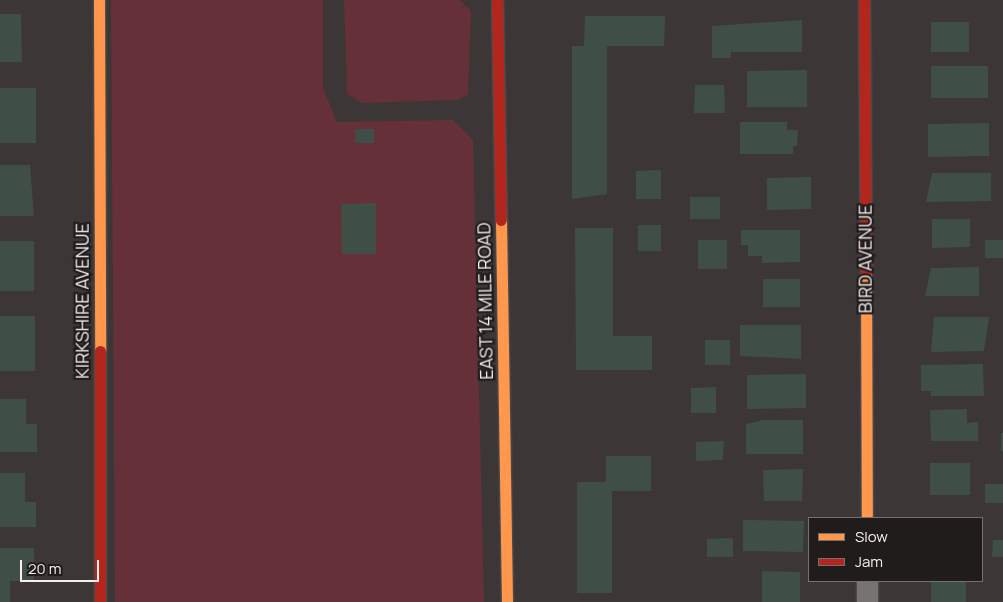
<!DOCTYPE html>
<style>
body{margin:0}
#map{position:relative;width:1003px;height:602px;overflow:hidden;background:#3c3636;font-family:Manrope,sans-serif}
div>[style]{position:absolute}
.green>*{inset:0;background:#663039}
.building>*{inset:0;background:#404e48}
.roads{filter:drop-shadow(0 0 1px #595555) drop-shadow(0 0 1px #595555)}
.street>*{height:21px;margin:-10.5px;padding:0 10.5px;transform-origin:10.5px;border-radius:10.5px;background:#787373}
.slow>*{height:11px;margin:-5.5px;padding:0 5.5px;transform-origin:5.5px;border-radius:5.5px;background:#ff974d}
.jam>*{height:11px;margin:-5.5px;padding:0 5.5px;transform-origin:5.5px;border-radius:5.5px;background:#b3261e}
span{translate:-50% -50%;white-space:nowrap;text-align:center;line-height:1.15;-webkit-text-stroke:4.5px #211c1c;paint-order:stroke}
.street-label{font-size:18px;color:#f7eff0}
.legend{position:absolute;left:808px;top:517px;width:175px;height:65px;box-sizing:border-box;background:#211c1c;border:1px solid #777071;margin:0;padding:6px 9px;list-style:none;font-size:15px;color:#f7eff0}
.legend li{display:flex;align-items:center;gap:10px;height:25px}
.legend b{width:25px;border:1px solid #777071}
.scale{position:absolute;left:20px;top:560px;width:79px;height:22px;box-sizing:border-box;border:2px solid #f7eff0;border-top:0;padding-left:6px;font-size:15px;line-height:18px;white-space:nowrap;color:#f7eff0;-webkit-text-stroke:4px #211c1c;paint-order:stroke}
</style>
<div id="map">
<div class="green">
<i style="clip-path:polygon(111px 0,323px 0,323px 88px,337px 122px,453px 120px,473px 140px,484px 602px,115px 602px)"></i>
<i style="clip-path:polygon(344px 0,460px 0,471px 11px,468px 94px,458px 100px,362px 103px,347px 94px)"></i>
</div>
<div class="building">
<i style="clip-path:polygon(0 14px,21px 14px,22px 62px,0 62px)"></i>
<i style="clip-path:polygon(585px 16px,665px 16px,664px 46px,607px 46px,607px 194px,572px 199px,572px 46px,584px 46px)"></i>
<i style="clip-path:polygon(802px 20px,802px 52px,731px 52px,731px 58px,712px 58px,712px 26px)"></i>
<i style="clip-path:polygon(931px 22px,969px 22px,969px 52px,931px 52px)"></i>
<i style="clip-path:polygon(931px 66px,988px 66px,988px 98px,931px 98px)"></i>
<i style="clip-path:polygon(807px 70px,807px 107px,747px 107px,747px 71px)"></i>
<i style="clip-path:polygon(695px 85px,724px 85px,725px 113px,694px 113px)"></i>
<i style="clip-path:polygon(0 88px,36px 88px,36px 143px,0 143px)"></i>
<i style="clip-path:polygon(740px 122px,787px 122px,787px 130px,798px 130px,797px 146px,793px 146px,793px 154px,740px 154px)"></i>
<i style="clip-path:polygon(989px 123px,989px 156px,928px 157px,928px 124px)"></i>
<i style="clip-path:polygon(355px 129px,374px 129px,374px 143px,355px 143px)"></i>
<i style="clip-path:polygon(0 165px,30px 165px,34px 216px,0 216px)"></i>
<i style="clip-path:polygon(661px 170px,661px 199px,636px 199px,636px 171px)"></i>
<i style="clip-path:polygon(932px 173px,991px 173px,991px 201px,926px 202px)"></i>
<i style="clip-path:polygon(811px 177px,811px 209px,767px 210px,767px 178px)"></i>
<i style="clip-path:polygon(690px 197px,720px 197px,720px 219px,690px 219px)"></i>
<i style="clip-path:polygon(376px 203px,376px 254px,342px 254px,341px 204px)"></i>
<i style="clip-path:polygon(932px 219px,970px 219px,970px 247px,932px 248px)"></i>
<i style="clip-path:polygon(638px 225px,661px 225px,661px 251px,638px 251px)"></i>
<i style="clip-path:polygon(575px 228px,613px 228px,613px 336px,652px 336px,652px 370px,576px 370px)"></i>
<i style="clip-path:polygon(741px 230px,800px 230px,800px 262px,762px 263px,762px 256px,748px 256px,748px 245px,741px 245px)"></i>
<i style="clip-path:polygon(698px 240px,727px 240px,727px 269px,698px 269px)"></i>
<i style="clip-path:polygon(985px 240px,1003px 240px,1003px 258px,985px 258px)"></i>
<i style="clip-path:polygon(0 241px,34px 241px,34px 291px,0 291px)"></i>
<i style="clip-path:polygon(979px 267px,979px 296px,925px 296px,931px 268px)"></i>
<i style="clip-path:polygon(763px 279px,800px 279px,800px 307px,763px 307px)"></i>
<i style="clip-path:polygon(0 316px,35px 316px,35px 371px,0 371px)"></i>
<i style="clip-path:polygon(934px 317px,989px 317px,984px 351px,931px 352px)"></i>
<i style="clip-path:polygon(740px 325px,801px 325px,801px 359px,740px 356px)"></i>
<i style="clip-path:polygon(705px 340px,730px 340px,730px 365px,705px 365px)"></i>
<i style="clip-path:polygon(983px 364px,984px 396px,931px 396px,931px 391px,921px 391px,921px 365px)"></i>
<i style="clip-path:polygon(806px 374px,806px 408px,747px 409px,747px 375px)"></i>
<i style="clip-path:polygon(716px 387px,716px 413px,691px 413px,691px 388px)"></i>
<i style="clip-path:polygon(0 399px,26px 399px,26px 424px,37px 424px,37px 452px,0 452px)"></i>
<i style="clip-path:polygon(967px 409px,967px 423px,978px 422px,978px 441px,931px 441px,930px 410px)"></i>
<i style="clip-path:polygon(763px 420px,803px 420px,803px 454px,746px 454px,746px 424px)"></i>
<i style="clip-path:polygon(1001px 433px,1003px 433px,1003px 451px,1001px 451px)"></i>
<i style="clip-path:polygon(724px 441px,723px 460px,696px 461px,696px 442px)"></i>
<i style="clip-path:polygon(606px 456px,651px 456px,651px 491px,612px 491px,612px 593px,577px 593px,577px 482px,606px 482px)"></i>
<i style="clip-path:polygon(930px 463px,970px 463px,970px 495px,930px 495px)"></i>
<i style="clip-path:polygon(803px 469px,802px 501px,764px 501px,763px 470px)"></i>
<i style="clip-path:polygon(0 473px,25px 473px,25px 502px,36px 502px,36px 527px,0 527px)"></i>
<i style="clip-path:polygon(985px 484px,1003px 484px,1003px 503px,985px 503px)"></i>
<i style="clip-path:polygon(743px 520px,804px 521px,803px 552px,743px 551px)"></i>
<i style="clip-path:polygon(733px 538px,733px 557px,707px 557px,707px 539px)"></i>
<i style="clip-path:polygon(993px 540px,1003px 540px,1003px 557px,992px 557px)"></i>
<i style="clip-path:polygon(0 548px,34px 548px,34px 581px,10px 581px,10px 602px,0 602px)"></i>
<i style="clip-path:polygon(762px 571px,800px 572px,800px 602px,762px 602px)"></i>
<i style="clip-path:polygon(931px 581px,966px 581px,966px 602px,931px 602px)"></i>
</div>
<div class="roads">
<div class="street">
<i style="left:867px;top:581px;width:21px;rotate:90deg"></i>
</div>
<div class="slow">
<i style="left:99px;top:0;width:351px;rotate:89.8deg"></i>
<i style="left:501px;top:220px;width:382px;rotate:89.1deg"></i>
<i style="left:866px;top:272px;width:246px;rotate:89.8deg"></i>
</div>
<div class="jam">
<i style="left:497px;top:0;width:220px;rotate:89deg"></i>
<i style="left:864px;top:0;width:272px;rotate:89.6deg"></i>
<i style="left:100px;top:351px;width:251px;rotate:90deg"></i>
</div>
</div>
<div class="street-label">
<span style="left:865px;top:259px;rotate:-90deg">BIRD AVENUE</span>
<span style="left:82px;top:301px;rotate:-90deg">KIRKSHIRE AVENUE</span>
<span style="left:485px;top:301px;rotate:-91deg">EAST 14 MILE ROAD</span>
</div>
<ul class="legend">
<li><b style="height:6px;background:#ff974d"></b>Slow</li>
<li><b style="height:6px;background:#b3261e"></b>Jam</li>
</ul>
<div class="scale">20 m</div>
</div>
